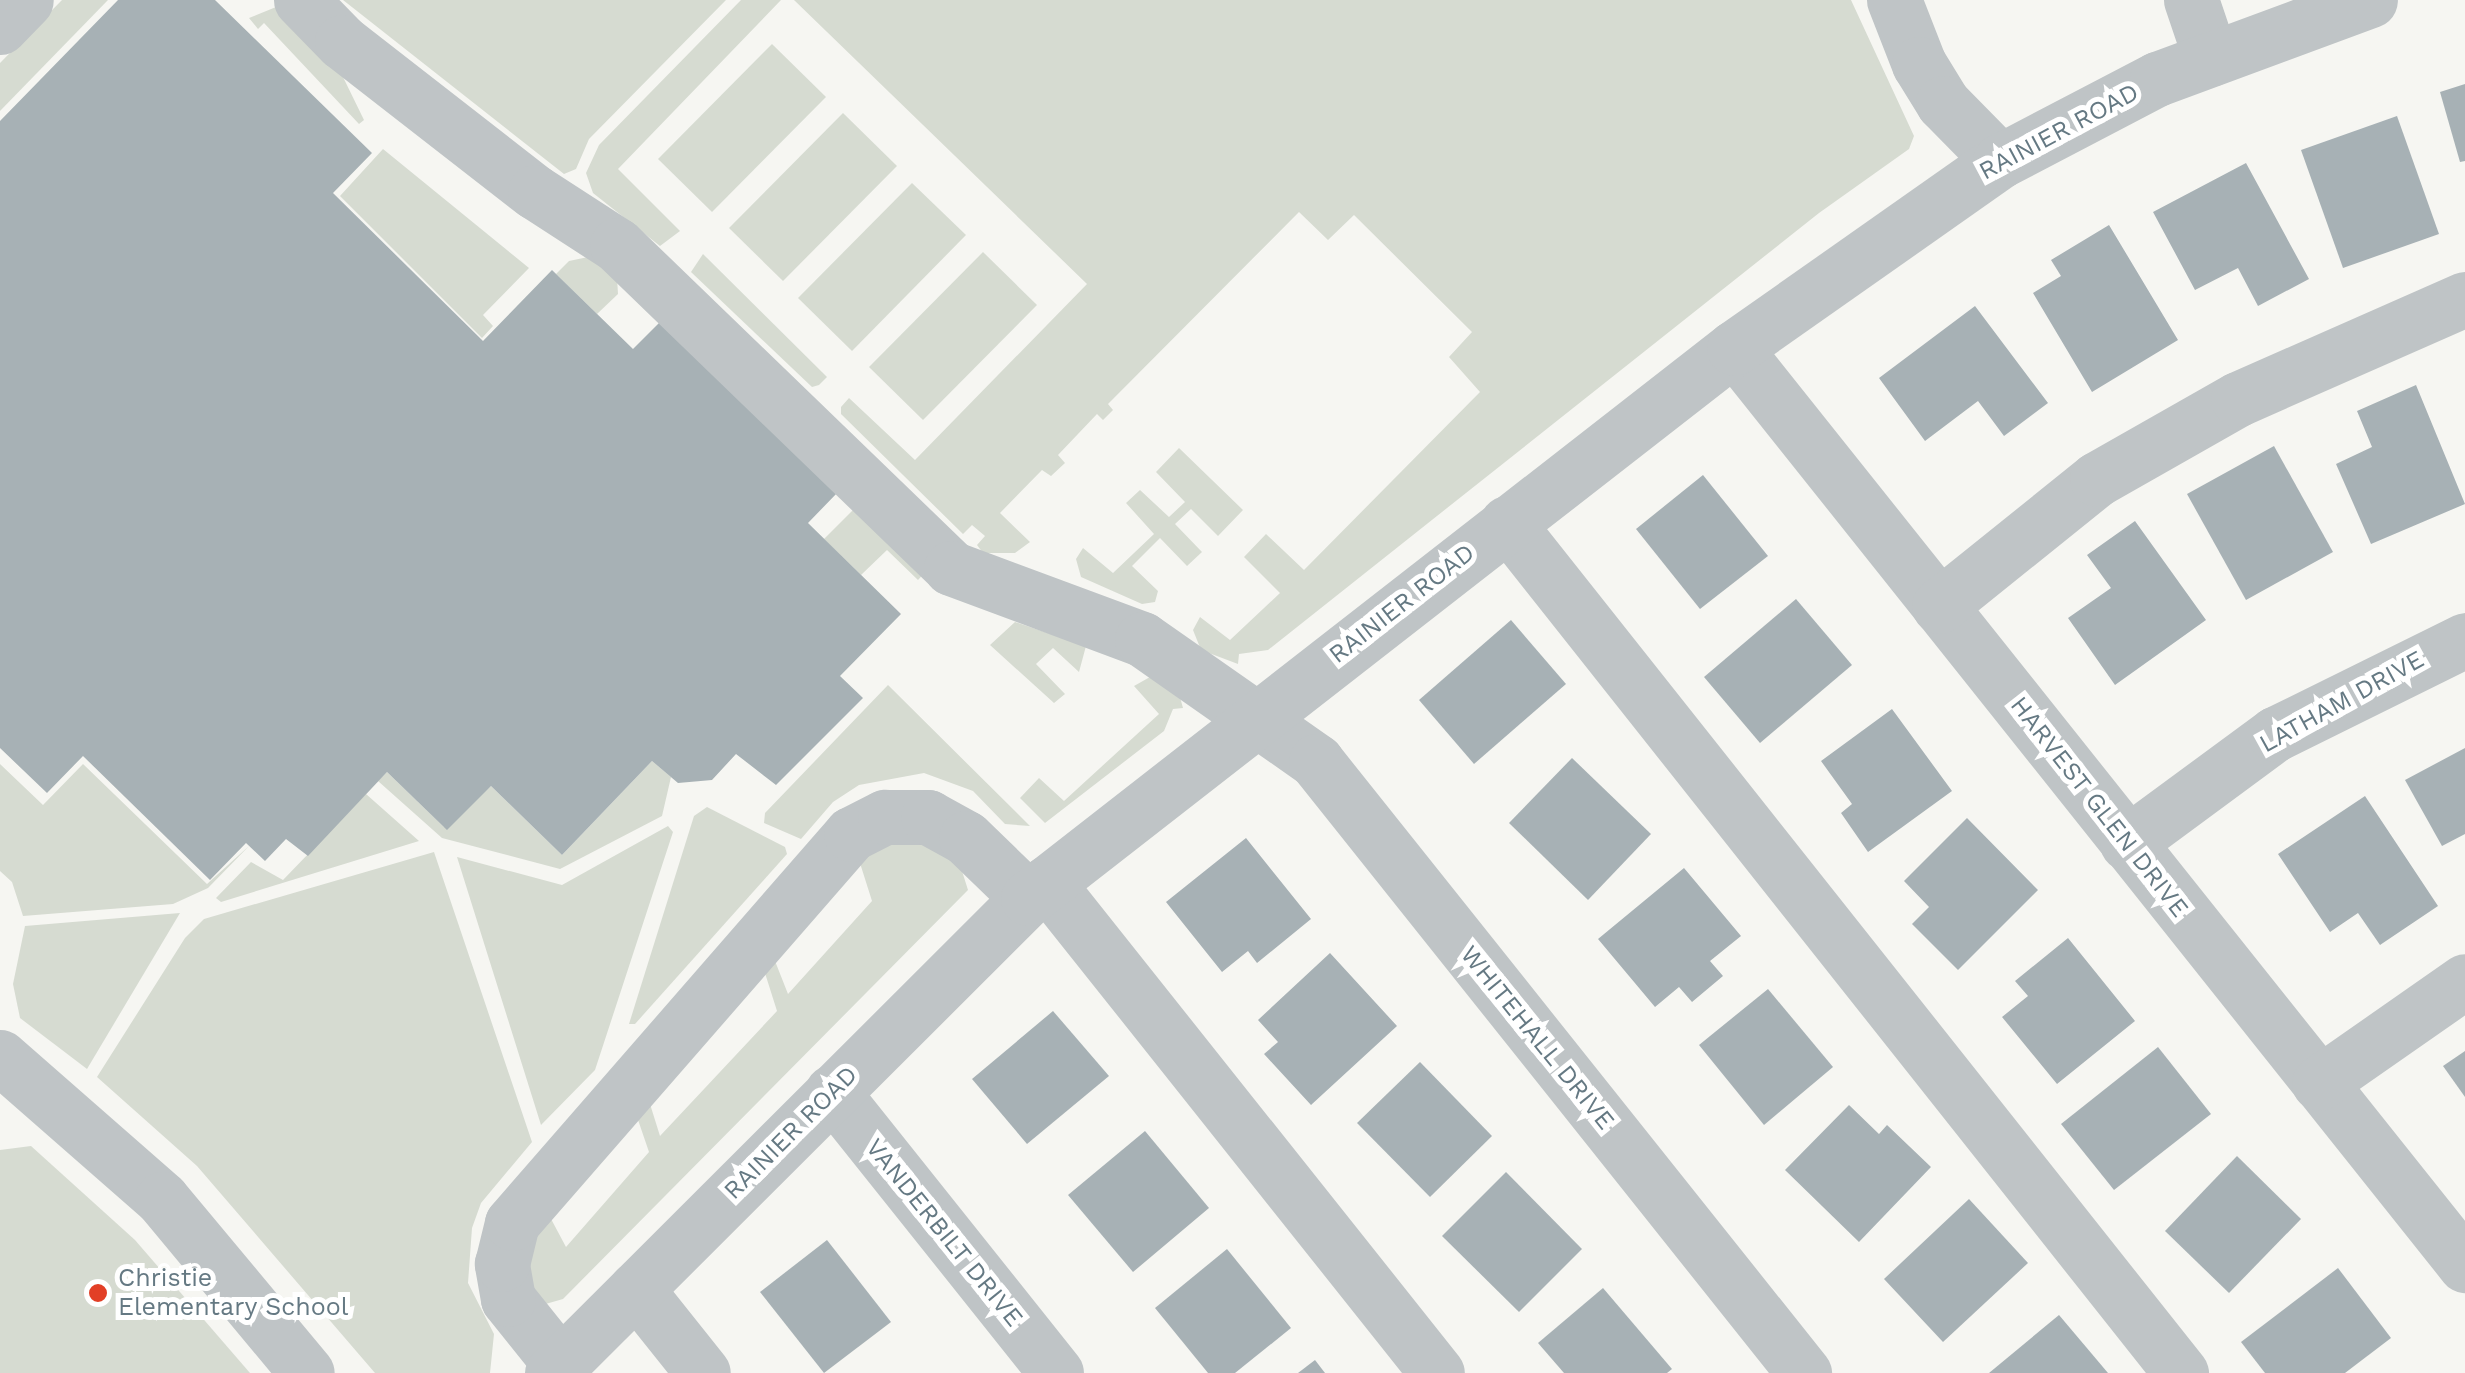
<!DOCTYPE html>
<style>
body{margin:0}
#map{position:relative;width:2465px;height:1373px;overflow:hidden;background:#f6f6f2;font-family:"Work Sans",sans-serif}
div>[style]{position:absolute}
.green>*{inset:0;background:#d6dbd1}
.building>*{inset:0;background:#a7b1b5}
.minor>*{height:55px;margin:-27.5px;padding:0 27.5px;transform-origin:27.5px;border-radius:27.5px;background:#bfc4c6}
.dots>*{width:28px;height:28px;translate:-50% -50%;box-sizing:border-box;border:5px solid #fff;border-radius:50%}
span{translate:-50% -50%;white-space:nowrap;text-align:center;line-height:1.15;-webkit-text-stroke:10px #fff;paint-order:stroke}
.street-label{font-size:25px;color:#657983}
.poi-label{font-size:25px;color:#657983}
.left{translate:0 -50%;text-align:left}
</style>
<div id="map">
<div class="green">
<i style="clip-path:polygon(62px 0,108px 0,0 111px,0 63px)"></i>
<i style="clip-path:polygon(343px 0,726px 0,589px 139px,576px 169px,564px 174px)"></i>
<i style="clip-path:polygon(741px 0,781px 0,618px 169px,680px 231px,660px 246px,593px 193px,586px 173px,599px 145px)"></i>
<i style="clip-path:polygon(794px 0,1851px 0,1914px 136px,1909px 149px,1819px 213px,1268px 650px,1239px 654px,1238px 664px,1201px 650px,1193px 630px,1200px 617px,1230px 640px,1280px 593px,1244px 557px,1266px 534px,1304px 570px,1480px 392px,1449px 357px,1472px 332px,1354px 215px,1328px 240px,1299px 212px,1108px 404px,1113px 410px,1103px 420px,1097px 414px,1058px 455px,1065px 463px,1051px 476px,1042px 470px,1000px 513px,1030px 542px,1015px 553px,983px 553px,977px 545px,985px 536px,972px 525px,963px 534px,841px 414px,841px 407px,849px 398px,915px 460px,1087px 284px)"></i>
<i style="clip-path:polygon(276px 7px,343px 77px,364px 120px,359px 124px,264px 23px,258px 29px,249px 18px)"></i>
<i style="clip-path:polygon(772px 44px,826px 97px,712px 212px,658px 159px)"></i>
<i style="clip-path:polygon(843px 113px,897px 166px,783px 281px,729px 228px)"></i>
<i style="clip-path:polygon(383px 149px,529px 268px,483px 315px,493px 326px,482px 338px,340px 196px)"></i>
<i style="clip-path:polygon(912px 183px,966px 235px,852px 351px,798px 298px)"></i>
<i style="clip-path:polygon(983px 252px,1037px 305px,923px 420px,869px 367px)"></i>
<i style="clip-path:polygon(703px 254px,827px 377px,819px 385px,812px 387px,691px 272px)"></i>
<i style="clip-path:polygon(593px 256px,617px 278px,618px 294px,597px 314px,556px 274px,569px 261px)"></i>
<i style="clip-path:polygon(1179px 448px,1243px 510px,1218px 536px,1191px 509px,1175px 524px,1202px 552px,1187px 566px,1160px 538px,1132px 566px,1158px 591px,1155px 602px,1142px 604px,1081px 577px,1076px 559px,1083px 548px,1113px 573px,1154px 534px,1126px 503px,1140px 490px,1169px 517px,1185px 502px,1156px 472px)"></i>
<i style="clip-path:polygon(859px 504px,928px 569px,918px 580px,887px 550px,861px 575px,824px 539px)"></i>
<i style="clip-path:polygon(1015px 622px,1086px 646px,1079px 672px,1053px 648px,1036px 664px,1065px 694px,1054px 703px,990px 645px)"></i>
<i style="clip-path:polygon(1150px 677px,1178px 690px,1183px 708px,1173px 709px,1164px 731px,1045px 823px,1020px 798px,1039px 778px,1064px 801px,1159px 714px,1134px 686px)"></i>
<i style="clip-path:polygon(888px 685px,1030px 826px,1005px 824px,973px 791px,924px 773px,859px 785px,833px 802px,801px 839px,764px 823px,765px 813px)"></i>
<i style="clip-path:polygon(652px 761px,671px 777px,662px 816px,560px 869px,442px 838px,378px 781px,387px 772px,444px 827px,491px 786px,562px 855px)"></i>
<i style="clip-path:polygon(0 764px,43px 805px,83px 764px,207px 884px,249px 846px,208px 888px,173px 904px,23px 916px,12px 882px,0 871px)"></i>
<i style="clip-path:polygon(366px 794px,419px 841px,221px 902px,216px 898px,251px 862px,283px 880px)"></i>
<i style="clip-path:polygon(707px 807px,785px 847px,787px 854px,635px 1024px,629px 1024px,694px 816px)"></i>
<i style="clip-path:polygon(668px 826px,673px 832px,595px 1070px,541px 1125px,457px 857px,562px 885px)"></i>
<i style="clip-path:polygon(920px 830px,962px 871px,968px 890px,563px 1299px,542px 1305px,523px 1273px,532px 1232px,550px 1217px,566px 1247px,649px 1152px,636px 1114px,650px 1104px,660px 1136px,777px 1011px,764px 970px,775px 961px,788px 994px,872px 901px,859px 860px)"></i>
<i style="clip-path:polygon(434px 852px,532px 1142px,481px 1203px,472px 1228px,468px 1283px,494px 1334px,490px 1373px,375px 1373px,197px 1166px,97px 1077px,185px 938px,204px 919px)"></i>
<i style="clip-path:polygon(180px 913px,87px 1069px,20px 1018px,13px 984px,25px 926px)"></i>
<i style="clip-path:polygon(31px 1146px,135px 1240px,250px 1373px,0 1373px,0 1150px)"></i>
</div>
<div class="building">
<i style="clip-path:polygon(118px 0,215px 0,372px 153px,333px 193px,483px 341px,552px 270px,633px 349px,662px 320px,838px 492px,808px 523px,901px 614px,840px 676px,863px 698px,776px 785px,736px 754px,712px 780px,678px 783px,652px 761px,562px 855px,491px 786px,447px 830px,387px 772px,308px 856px,286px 839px,265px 861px,246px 843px,210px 880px,83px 756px,47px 793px,0 748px,0 121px)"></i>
<i style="clip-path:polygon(2465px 84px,2465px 161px,2460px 162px,2440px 92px)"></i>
<i style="clip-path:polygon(2397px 116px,2439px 234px,2343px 268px,2301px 150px)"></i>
<i style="clip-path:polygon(2246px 163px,2309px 279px,2258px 306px,2238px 268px,2195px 290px,2153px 212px)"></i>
<i style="clip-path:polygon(2109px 225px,2178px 340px,2092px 392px,2033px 293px,2061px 276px,2051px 260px)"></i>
<i style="clip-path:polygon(1975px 306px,2048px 403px,2004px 436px,1978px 401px,1925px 441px,1879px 378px)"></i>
<i style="clip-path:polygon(2416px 385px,2465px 504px,2371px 544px,2336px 464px,2372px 447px,2357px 411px)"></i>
<i style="clip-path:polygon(2274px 446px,2333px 552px,2246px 600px,2187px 494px)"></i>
<i style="clip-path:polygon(1703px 475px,1768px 556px,1700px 609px,1636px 529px)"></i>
<i style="clip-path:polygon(2135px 521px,2206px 620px,2115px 685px,2068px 618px,2111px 588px,2087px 555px)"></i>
<i style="clip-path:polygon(1796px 599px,1852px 665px,1760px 743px,1704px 677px)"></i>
<i style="clip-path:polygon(1511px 620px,1566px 684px,1474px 764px,1419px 700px)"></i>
<i style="clip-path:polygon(1892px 709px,1952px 791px,1868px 852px,1841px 813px,1852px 804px,1821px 761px)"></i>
<i style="clip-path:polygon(2465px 748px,2465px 834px,2442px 846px,2405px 780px)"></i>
<i style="clip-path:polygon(1572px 758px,1651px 834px,1588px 900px,1509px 823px)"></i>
<i style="clip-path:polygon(2365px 796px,2438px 906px,2380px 945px,2358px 913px,2330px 932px,2278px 854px)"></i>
<i style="clip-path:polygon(1967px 818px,2038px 890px,1958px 970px,1912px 924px,1929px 907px,1904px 881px)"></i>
<i style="clip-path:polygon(1246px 838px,1311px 919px,1257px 963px,1248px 951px,1222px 972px,1166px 902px)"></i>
<i style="clip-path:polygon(1684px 868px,1741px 936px,1710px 961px,1723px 976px,1692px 1002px,1679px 987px,1655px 1007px,1598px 939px)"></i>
<i style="clip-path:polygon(2068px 938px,2135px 1021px,2057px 1084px,2002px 1017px,2028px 996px,2015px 981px)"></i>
<i style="clip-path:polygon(1330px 953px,1397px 1026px,1311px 1105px,1264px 1054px,1278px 1042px,1258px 1020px)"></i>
<i style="clip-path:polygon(1768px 989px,1833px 1067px,1764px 1125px,1699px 1045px)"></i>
<i style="clip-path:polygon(1053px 1011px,1109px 1076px,1027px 1144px,972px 1079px)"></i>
<i style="clip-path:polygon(2158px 1047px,2211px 1114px,2114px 1190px,2061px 1124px)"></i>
<i style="clip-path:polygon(2465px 1051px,2465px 1097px,2443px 1066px)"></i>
<i style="clip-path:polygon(1420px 1062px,1492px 1136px,1430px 1197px,1357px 1123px)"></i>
<i style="clip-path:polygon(1849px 1105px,1879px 1134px,1887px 1125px,1931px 1167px,1859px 1242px,1785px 1170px)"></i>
<i style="clip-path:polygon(1145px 1131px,1209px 1208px,1133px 1272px,1068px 1195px)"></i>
<i style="clip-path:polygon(2237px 1156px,2301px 1219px,2229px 1293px,2165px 1231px)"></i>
<i style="clip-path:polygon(1506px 1172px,1582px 1249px,1519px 1312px,1442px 1236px)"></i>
<i style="clip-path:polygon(1969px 1199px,2028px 1263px,1943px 1342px,1884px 1279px)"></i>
<i style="clip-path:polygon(827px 1240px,891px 1322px,824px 1373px,760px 1292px)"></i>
<i style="clip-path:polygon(1227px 1249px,1291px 1328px,1235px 1373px,1208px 1373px,1155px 1308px)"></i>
<i style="clip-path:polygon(2338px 1268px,2391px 1338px,2345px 1373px,2265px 1373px,2241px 1342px)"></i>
<i style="clip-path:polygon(1603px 1288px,1672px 1369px,1667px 1373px,1564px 1373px,1538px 1343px)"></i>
<i style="clip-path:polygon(2059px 1315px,2108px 1373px,1989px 1373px)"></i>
<i style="clip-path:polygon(1315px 1360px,1325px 1373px,1298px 1373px)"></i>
</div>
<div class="minor">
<i style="left:301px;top:0;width:59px;rotate:45.7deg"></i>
<i style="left:342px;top:42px;width:244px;rotate:37.9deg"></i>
<i style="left:535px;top:192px;width:98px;rotate:32.9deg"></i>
<i style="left:617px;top:245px;width:465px;rotate:44deg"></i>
<i style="left:951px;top:568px;width:204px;rotate:20.4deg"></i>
<i style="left:1142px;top:639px;width:213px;rotate:35deg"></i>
<i style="left:1316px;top:761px;width:783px;rotate:51.43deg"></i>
<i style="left:1894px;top:0;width:69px;rotate:68.7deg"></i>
<i style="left:1919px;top:64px;width:46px;rotate:58.4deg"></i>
<i style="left:1943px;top:103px;width:81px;rotate:45.5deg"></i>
<i style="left:2191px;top:0;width:62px;rotate:71.3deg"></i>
<i style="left:0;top:27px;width:37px;rotate:-46deg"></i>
<i style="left:1734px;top:348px;width:1173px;rotate:51.44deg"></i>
<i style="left:1507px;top:523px;width:1085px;rotate:51.59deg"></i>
<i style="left:1939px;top:606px;width:203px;rotate:-38.8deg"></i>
<i style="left:2097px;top:479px;width:162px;rotate:-29.6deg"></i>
<i style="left:2238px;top:399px;width:248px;rotate:-23.8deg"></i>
<i style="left:2127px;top:843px;width:184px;rotate:-36.4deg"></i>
<i style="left:2275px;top:734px;width:212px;rotate:-26.3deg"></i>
<i style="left:1047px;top:883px;width:626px;rotate:51.48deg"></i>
<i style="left:0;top:1057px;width:215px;rotate:41.2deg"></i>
<i style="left:162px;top:1199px;width:226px;rotate:50.2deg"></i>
<i style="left:2319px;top:1083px;width:178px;rotate:-34.9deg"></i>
<i style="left:832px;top:1092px;width:359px;rotate:51.4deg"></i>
<i style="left:636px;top:1289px;width:107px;rotate:51.4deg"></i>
<i style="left:560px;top:1364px;width:83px;rotate:-128.7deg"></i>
<i style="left:508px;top:1299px;width:36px;rotate:-100deg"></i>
<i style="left:502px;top:1264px;width:42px;rotate:-76.3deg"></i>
<i style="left:512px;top:1223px;width:516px;rotate:-48.93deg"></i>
<i style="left:851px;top:834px;width:38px;rotate:-27deg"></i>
<i style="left:885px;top:817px;width:43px"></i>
<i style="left:928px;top:817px;width:43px;rotate:28.9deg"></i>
<i style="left:966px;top:838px;width:86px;rotate:44.1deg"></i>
<i style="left:552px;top:1373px;width:672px;rotate:-44.94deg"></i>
<i style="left:1028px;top:898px;width:895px;rotate:-37.92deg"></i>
<i style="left:1734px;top:348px;width:325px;rotate:-35.1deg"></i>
<i style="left:2000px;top:161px;width:177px;rotate:-27.6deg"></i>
<i style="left:2157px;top:79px;width:227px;rotate:-20.3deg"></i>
</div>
<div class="dots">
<i style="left:98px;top:1293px;background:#e23f26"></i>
</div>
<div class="street-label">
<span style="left:2059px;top:132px;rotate:-28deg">RAINIER ROAD</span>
<span style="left:1402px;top:604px;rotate:-38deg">RAINIER ROAD</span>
<span style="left:2342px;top:702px;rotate:-29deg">LATHAM DRIVE</span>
<span style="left:2099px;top:807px;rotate:52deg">HARVEST GLEN DRIVE</span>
<span style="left:1537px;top:1038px;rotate:51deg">WHITEHALL DRIVE</span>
<span style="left:791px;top:1133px;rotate:-45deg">RAINIER ROAD</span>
<span style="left:944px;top:1233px;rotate:51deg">VANDERBILT DRIVE</span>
</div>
<div class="poi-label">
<span class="left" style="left:118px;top:1293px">Christie<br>Elementary School</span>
</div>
</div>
